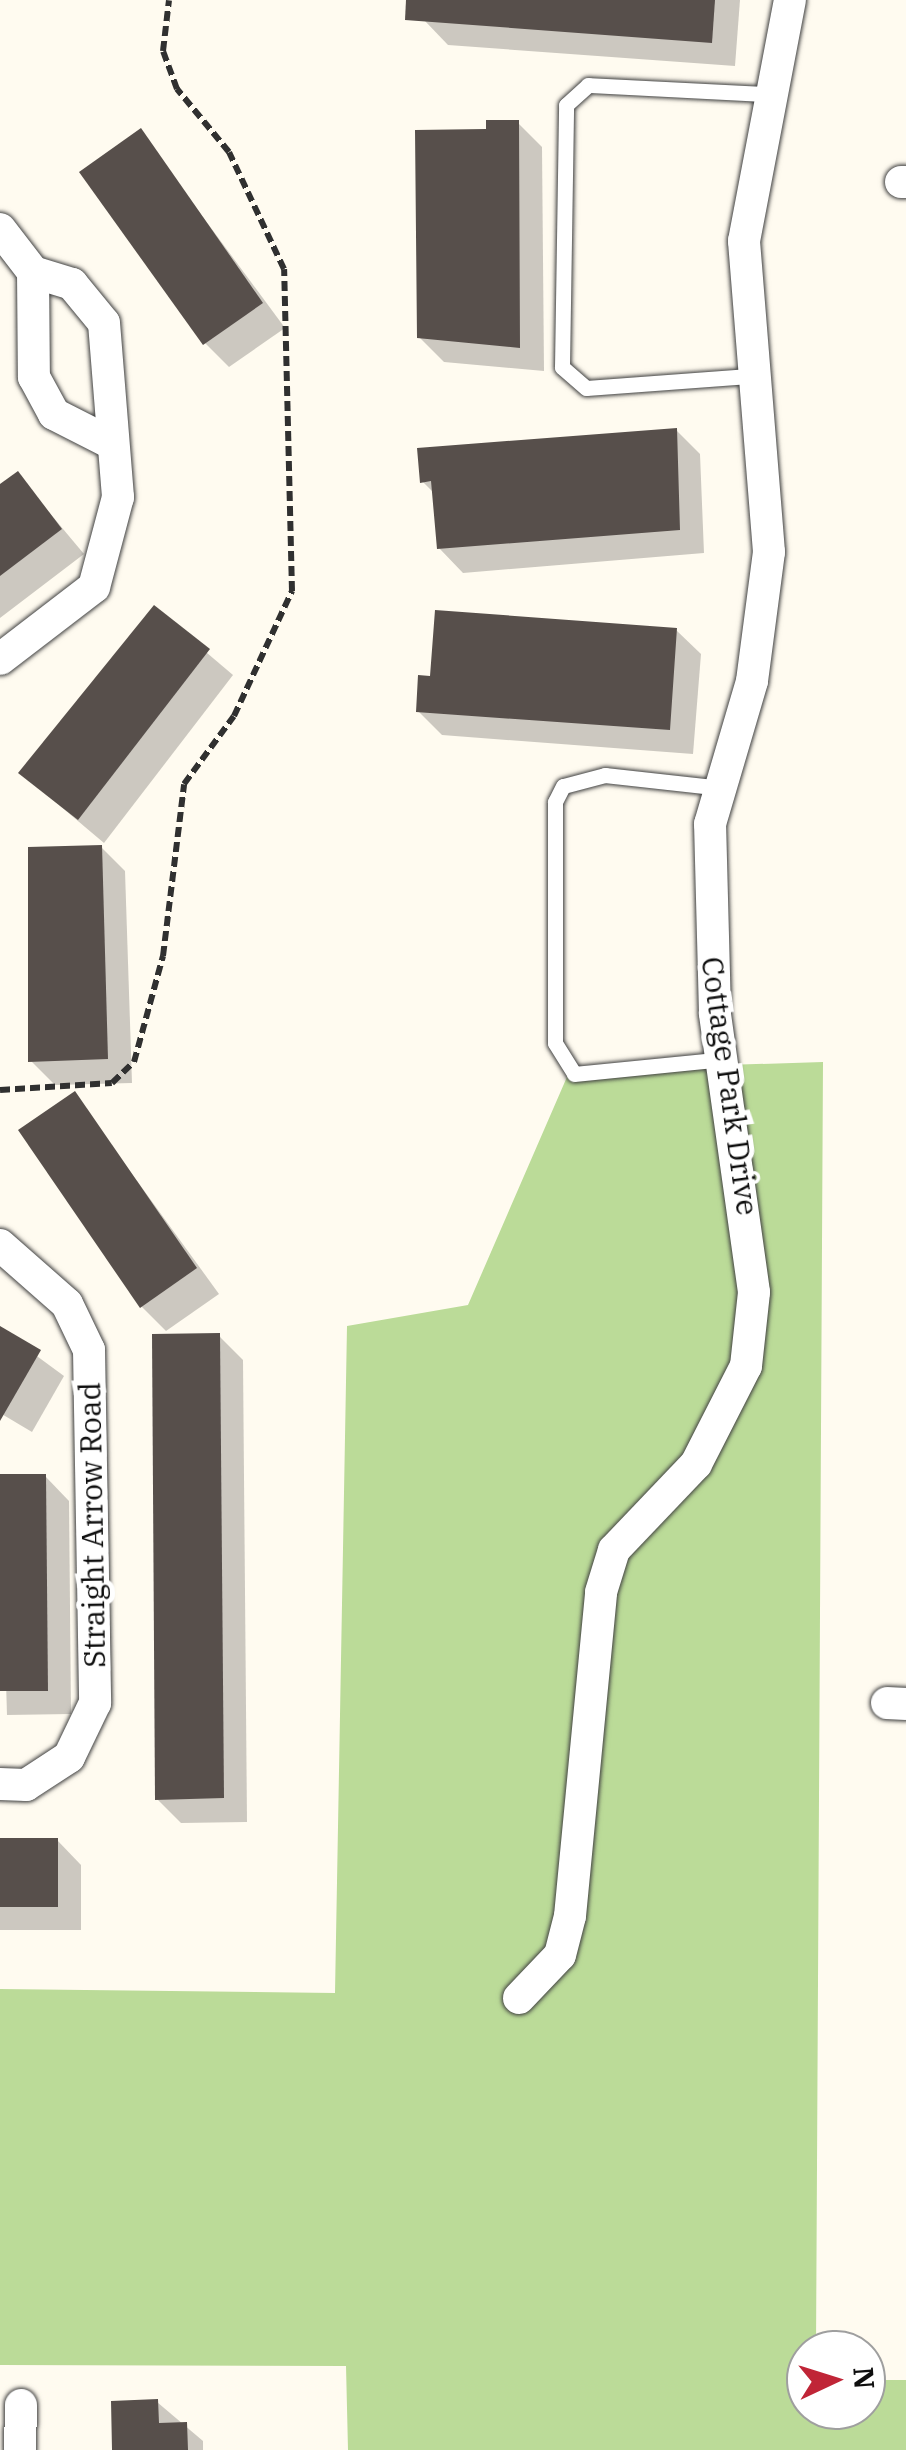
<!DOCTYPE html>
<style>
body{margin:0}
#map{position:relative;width:906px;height:2450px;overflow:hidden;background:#fffbf0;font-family:"IBM Plex Serif",serif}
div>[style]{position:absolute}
.forest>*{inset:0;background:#bbdb98}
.shadow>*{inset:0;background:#0003}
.building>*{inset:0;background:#574f4b}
.path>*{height:6px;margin-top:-3px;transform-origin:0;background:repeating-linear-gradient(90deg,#303030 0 10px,transparent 0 15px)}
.roads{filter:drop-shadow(0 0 2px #414141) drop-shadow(0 0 2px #414141)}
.service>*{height:15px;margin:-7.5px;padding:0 7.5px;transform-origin:7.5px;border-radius:7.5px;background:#fff}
.minor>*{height:32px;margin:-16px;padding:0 16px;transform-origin:16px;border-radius:16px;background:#fff}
span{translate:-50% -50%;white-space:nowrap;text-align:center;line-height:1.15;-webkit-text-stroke:10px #fff;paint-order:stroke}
.street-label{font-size:30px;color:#0e0e0e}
.north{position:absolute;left:786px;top:2330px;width:100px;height:100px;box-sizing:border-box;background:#fff;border:2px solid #9f9f9f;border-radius:50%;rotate:86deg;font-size:28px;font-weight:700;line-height:40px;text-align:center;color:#0e0e0e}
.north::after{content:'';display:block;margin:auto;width:35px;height:45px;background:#c02537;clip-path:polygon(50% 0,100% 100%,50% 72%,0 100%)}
</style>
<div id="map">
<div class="forest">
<i style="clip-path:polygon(823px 1062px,816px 2350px,806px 2350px,806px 2410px,866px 2410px,866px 2380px,906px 2380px,906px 2450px,348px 2450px,346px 2366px,0 2365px,0 1989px,335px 1993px,347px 1326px,468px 1305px,570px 1070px)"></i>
</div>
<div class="shadow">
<i style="clip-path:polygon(425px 0,740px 0,735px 66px,448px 45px,424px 20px)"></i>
<i style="clip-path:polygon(518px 123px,542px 147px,544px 371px,444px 362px,419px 337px,488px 132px)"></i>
<i style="clip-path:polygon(140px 132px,285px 328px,229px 367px,205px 343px)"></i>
<i style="clip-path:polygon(676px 430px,700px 454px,704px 553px,463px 573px,439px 548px,435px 494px,422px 481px)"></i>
<i style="clip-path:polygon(17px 474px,84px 554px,0 618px,0 487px)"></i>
<i style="clip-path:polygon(154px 608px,233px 675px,104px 843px,21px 773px)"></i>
<i style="clip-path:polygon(676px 630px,701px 654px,693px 754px,442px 735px,418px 711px,432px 679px)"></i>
<i style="clip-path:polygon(101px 847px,125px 871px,132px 1083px,55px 1085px,31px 1061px)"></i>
<i style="clip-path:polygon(74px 1094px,219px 1294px,166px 1331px,142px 1307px)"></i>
<i style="clip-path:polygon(0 1329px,64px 1376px,32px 1432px,0 1413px)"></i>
<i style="clip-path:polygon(219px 1336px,243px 1360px,247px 1822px,181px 1823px,157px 1799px)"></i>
<i style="clip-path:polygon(45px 1476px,69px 1501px,71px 1714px,7px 1715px,0 1477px)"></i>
<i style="clip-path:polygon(0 1840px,57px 1840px,81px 1865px,81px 1930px,0 1930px)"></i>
<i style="clip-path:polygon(157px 2402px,203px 2441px,203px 2450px,114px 2450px)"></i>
</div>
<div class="building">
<i style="clip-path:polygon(406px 0,715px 0,712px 43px,405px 20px)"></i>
<i style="clip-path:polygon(486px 120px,519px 120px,520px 348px,417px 338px,415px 130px,486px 129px)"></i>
<i style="clip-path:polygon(141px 128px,263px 303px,203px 345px,79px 172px)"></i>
<i style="clip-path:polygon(677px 428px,680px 530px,437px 549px,431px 481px,420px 483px,417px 448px)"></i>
<i style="clip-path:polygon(18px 471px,62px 529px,0 576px,0 484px)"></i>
<i style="clip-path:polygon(154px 605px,210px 649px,78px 820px,18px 773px)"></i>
<i style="clip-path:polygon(435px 610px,677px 628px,670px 730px,416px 712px,418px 675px,430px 676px)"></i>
<i style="clip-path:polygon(102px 845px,108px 1059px,28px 1062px,28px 847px)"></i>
<i style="clip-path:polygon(75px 1091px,197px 1268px,140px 1308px,18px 1130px)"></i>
<i style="clip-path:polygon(0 1326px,41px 1350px,0 1421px)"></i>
<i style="clip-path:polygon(220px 1333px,224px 1798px,155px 1800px,152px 1334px)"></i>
<i style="clip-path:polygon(0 1474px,46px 1474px,48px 1691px,0 1691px)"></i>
<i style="clip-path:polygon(0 1838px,58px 1838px,58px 1907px,0 1907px)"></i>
<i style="clip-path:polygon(158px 2399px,159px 2423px,187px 2422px,188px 2450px,112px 2450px,111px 2401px)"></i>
</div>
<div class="path">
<i style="left:0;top:1090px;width:112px;rotate:-3.6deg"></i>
<i style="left:112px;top:1083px;width:30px;rotate:-44deg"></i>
<i style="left:134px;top:1062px;width:110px;rotate:-74.7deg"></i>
<i style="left:163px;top:956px;width:173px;rotate:-83deg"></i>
<i style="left:184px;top:784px;width:84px;rotate:-53.7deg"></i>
<i style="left:234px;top:716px;width:138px;rotate:-65.1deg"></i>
<i style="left:292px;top:591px;width:322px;rotate:-91.4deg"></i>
<i style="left:284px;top:269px;width:129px;rotate:-115.2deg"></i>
<i style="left:229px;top:152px;width:82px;rotate:-129.5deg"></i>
<i style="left:177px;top:89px;width:40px;rotate:-110.2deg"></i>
<i style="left:163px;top:51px;width:51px;rotate:-83.3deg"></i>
</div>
<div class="roads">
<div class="service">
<i style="left:749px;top:376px;width:163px;rotate:175.8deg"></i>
<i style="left:586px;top:388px;width:32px;rotate:-139deg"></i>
<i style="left:562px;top:367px;width:262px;rotate:-89.1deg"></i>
<i style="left:566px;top:105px;width:30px;rotate:-42deg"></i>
<i style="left:588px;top:85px;width:179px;rotate:2.9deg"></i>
<i style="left:722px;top:788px;width:118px;rotate:-173.7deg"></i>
<i style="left:605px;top:775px;width:43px;rotate:165.3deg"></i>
<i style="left:563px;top:786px;width:18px;rotate:117deg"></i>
<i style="left:555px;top:802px;width:241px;rotate:90deg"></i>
<i style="left:555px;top:1043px;width:36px;rotate:58deg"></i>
<i style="left:574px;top:1074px;width:150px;rotate:-5.7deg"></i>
</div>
<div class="minor">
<i style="left:901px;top:182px;width:5px"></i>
<i style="left:0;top:229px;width:54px;rotate:52.5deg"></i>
<i style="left:33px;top:272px;width:41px;rotate:17.1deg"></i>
<i style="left:72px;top:284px;width:50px;rotate:50.6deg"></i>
<i style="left:104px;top:323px;width:175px;rotate:85.4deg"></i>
<i style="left:118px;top:497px;width:93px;rotate:104.9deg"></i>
<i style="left:94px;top:587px;width:118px;rotate:142.5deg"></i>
<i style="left:33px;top:272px;width:105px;rotate:89.5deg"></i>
<i style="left:34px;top:377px;width:42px;rotate:61.6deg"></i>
<i style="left:54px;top:414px;width:59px;rotate:27deg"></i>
<i style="left:0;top:1245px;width:89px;rotate:41.4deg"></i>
<i style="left:67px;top:1304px;width:51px;rotate:64.4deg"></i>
<i style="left:89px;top:1350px;width:353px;rotate:89deg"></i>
<i style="left:95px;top:1703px;width:60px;rotate:115.7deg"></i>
<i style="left:69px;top:1757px;width:51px;rotate:146.9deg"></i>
<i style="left:26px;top:1785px;width:26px;rotate:-178deg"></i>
<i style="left:887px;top:1703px;width:19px;rotate:3deg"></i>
<i style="left:519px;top:1998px;width:59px;rotate:-46.4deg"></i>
<i style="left:560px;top:1955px;width:40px;rotate:-75.6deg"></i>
<i style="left:570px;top:1916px;width:325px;rotate:-84.5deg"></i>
<i style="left:601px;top:1592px;width:44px;rotate:-72.8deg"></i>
<i style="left:614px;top:1550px;width:119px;rotate:-46.4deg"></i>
<i style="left:696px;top:1464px;width:110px;rotate:-63deg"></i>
<i style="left:746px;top:1366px;width:74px;rotate:-83.8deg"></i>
<i style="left:754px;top:1292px;width:282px;rotate:-98deg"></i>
<i style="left:715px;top:1013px;width:189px;rotate:-91.5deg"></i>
<i style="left:710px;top:824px;width:149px;rotate:-73.6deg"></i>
<i style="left:752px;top:681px;width:130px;rotate:-82.5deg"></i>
<i style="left:769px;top:552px;width:312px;rotate:-94.6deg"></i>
<i style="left:744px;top:241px;width:245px;rotate:-79.2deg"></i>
<i style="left:20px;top:2450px;width:45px;rotate:-88.7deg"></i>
</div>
</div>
<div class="street-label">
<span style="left:730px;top:1086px;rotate:82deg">Cottage Park Drive</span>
<span style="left:92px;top:1525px;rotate:-91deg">Straight Arrow Road</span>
</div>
<div class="north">N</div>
</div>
